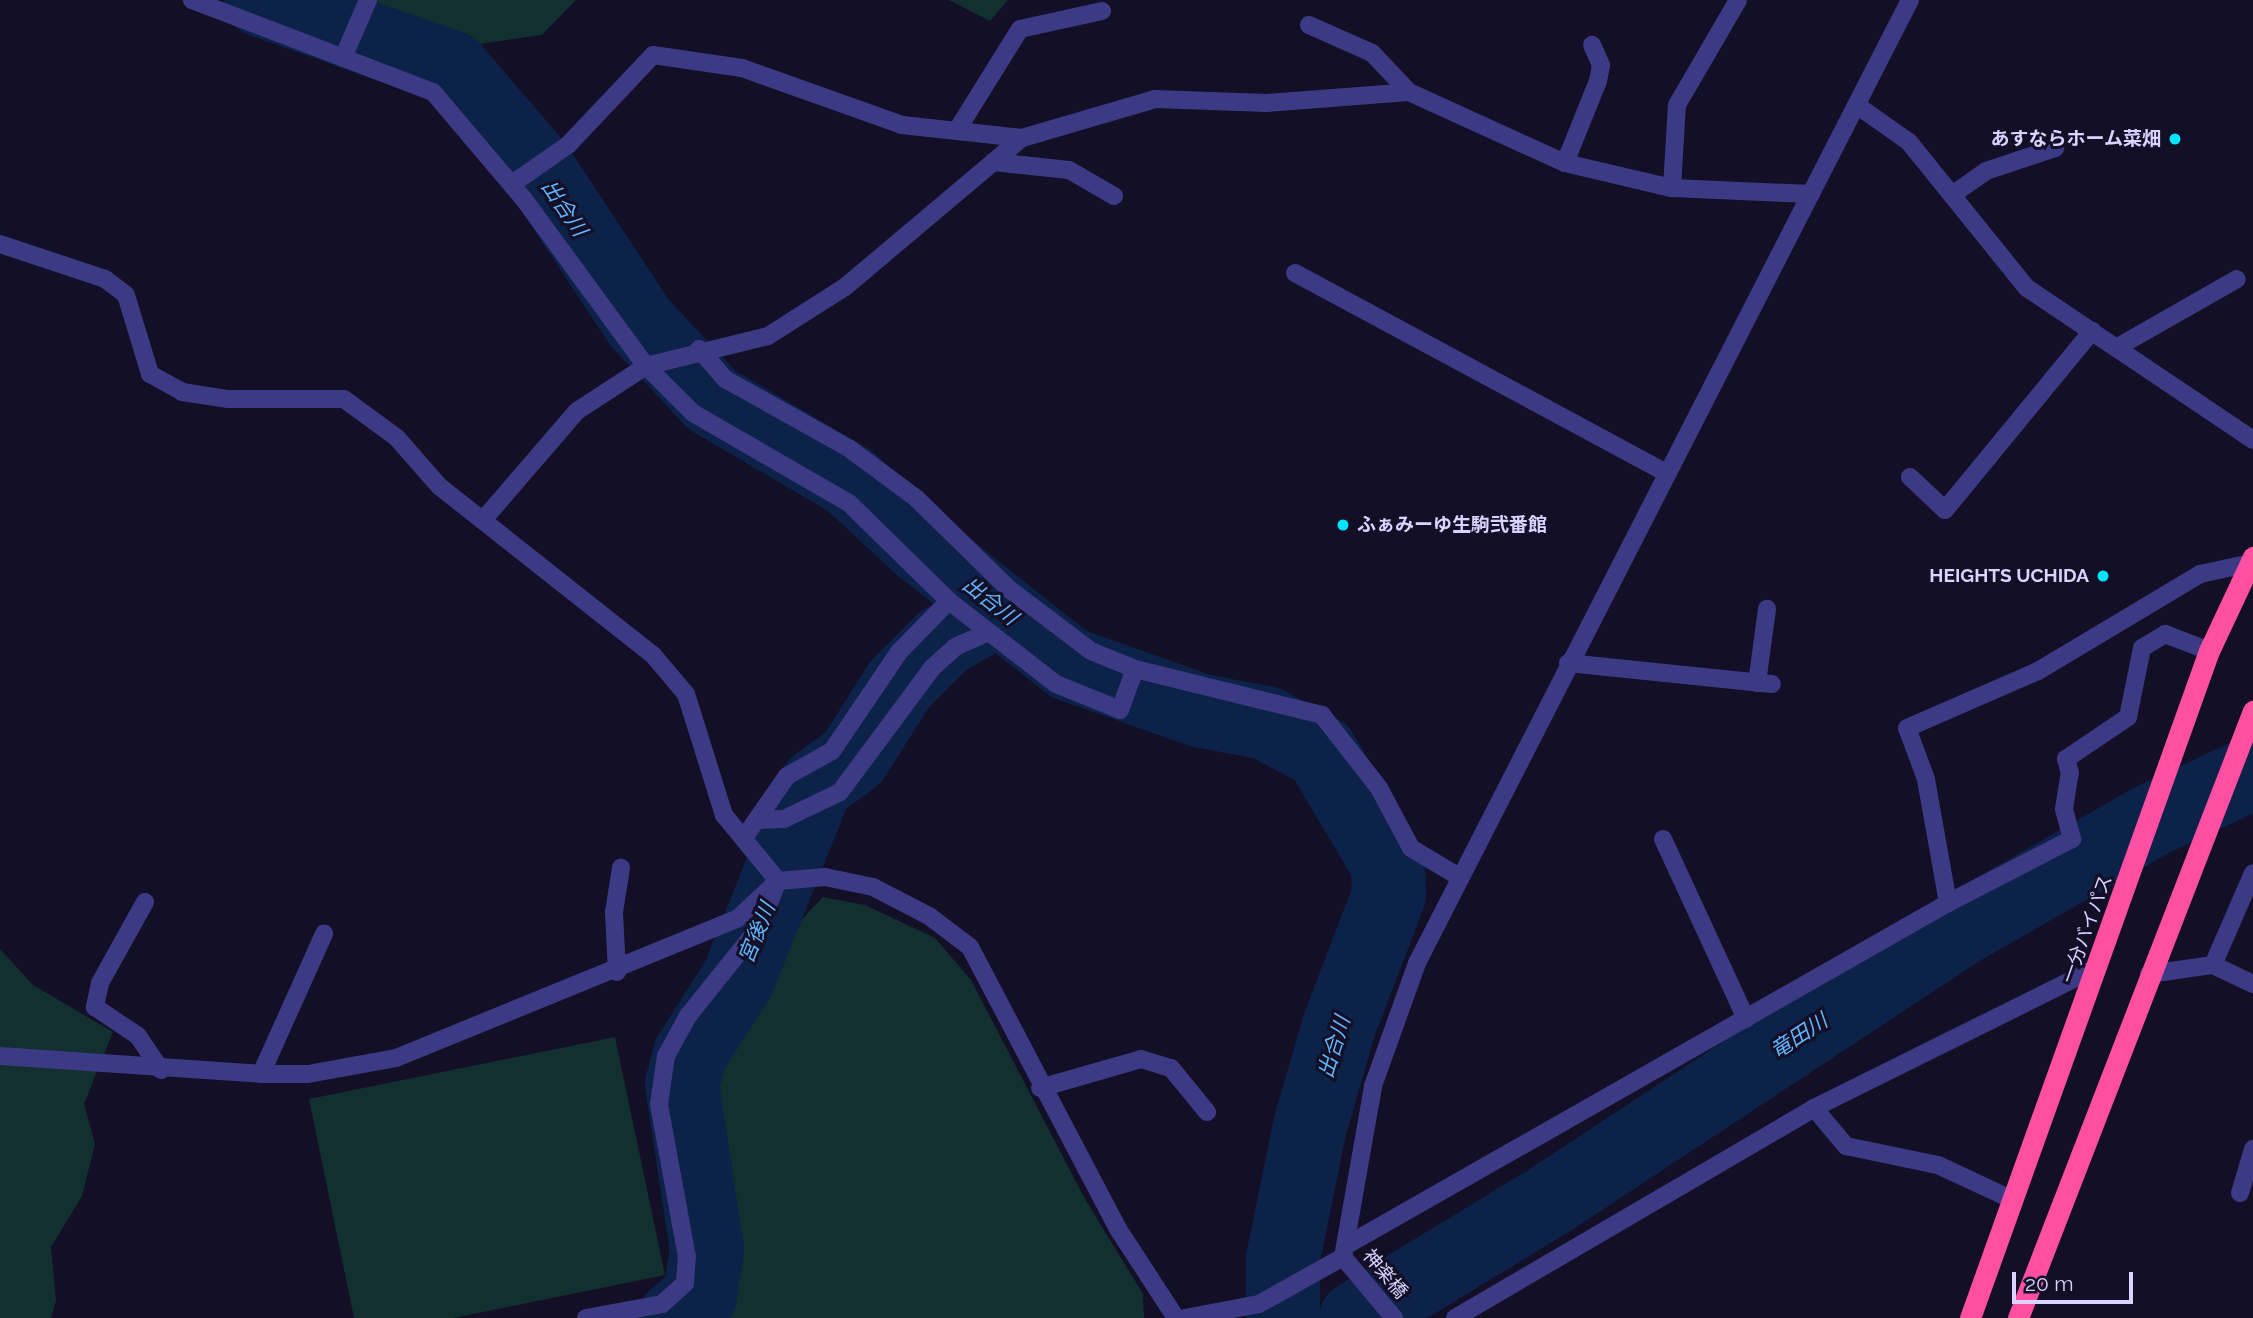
<!DOCTYPE html>
<meta charset="utf-8">
<style>
body{margin:0}
#map{position:relative;width:2253px;height:1318px;overflow:hidden;background:#130f26;font-family:Raleway,"Noto Sans JP",sans-serif}
div>[style]{position:absolute}
.green>*{inset:0;background:#12302f}
.river>*{height:74px;margin:-37px;padding:0 37px;transform-origin:37px;border-radius:37px;background:#0c2248}
.minor>*{height:18px;margin:-9px;padding:0 9px;transform-origin:9px;border-radius:9px;background:#3d3a85}
.highway>*{height:21px;margin:-10.5px;padding:0 10.5px;transform-origin:10.5px;border-radius:10.5px;background:#ff4fa3}
.dots>*{width:19px;height:19px;translate:-50% -50%;box-sizing:border-box;border:4px solid #130f26;border-radius:50%}
span{translate:-50% -50%;white-space:nowrap;text-align:center;line-height:1.15;-webkit-text-stroke:6px #130f26;paint-order:stroke}
.poi-label{font-size:19px;color:#d9d4ff;font-weight:700}
.right{translate:-100% -50%;text-align:right}
.left{translate:0 -50%;text-align:left}
.street-label{font-size:19px;color:#d9d4ff}
.water-label{font-size:21px;color:#62b6ff;font-style:italic}
.scale{position:absolute;left:2012px;top:1272px;width:121px;height:32px;box-sizing:border-box;border:4px solid #d9d4ff;border-top:0;padding-left:9px;font-size:21px;line-height:24px;white-space:nowrap;color:#d9d4ff;-webkit-text-stroke:5px #130f26;paint-order:stroke}
</style>
<div id="map">
<div class="green">
<i style="clip-path:polygon(366px 0,576px 0,542px 35px,457px 47px,390px 19px)"></i>
<i style="clip-path:polygon(949px 0,1008px 0,990px 21px)"></i>
<i style="clip-path:polygon(823px 897px,865px 905px,935px 938px,971px 980px,1085px 1199px,1143px 1294px,1144px 1318px,692px 1318px,710px 1302px,715px 1260px,690px 1087px,705px 1044px,738px 1008px,754px 970px)"></i>
<i style="clip-path:polygon(0 949px,33px 985px,113px 1032px,84px 1104px,95px 1144px,82px 1196px,51px 1247px,56px 1300px,51px 1318px,0 1318px)"></i>
<i style="clip-path:polygon(615px 1037px,665px 1275px,454px 1318px,354px 1318px,309px 1099px)"></i>
</div>
<div class="river">
<i style="left:261px;top:0;width:203px;rotate:19.6deg"></i>
<i style="left:452px;top:68px;width:127px;rotate:49.2deg"></i>
<i style="left:535px;top:164px;width:189px;rotate:56.6deg"></i>
<i style="left:639px;top:322px;width:107px;rotate:46.9deg"></i>
<i style="left:712px;top:400px;width:160px;rotate:30.4deg"></i>
<i style="left:850px;top:481px;width:96px;rotate:42.9deg"></i>
<i style="left:920px;top:546px;width:190px;rotate:38.4deg"></i>
<i style="left:1069px;top:664px;width:141px;rotate:19.5deg"></i>
<i style="left:1202px;top:711px;width:65px;rotate:10.6deg"></i>
<i style="left:1266px;top:723px;width:62px;rotate:27.8deg"></i>
<i style="left:1321px;top:752px;width:131px;rotate:59.3deg"></i>
<i style="left:1388px;top:865px;width:30px;rotate:88deg"></i>
<i style="left:1389px;top:895px;width:140px;rotate:110.9deg"></i>
<i style="left:1339px;top:1026px;width:104px;rotate:106.2deg"></i>
<i style="left:1310px;top:1126px;width:136px;rotate:101.5deg"></i>
<i style="left:1283px;top:1259px;width:59px;rotate:90deg"></i>
<i style="left:674px;top:1318px;width:34px;rotate:-40deg"></i>
<i style="left:700px;top:1296px;width:47px;rotate:-81.3deg"></i>
<i style="left:707px;top:1250px;width:168px;rotate:-98.6deg"></i>
<i style="left:682px;top:1084px;width:31px;rotate:-75deg"></i>
<i style="left:690px;top:1054px;width:89px;rotate:-57.4deg"></i>
<i style="left:738px;top:979px;width:209px;rotate:-68.1deg"></i>
<i style="left:816px;top:785px;width:46px;rotate:-36.1deg"></i>
<i style="left:853px;top:758px;width:88px;rotate:-57.6deg"></i>
<i style="left:900px;top:684px;width:61px;rotate:-45deg"></i>
<i style="left:943px;top:641px;width:65px;rotate:-30.5deg"></i>
<i style="left:1356px;top:1318px;width:227px;rotate:-31.3deg"></i>
<i style="left:1550px;top:1200px;width:492px;rotate:-33.4deg"></i>
<i style="left:1961px;top:929px;width:220px;rotate:-29.7deg"></i>
<i style="left:2152px;top:820px;width:111px;rotate:-25deg"></i>
</div>
<div class="minor">
<i style="left:192px;top:0;width:258px;rotate:20.9deg"></i>
<i style="left:433px;top:92px;width:139px;rotate:49.7deg"></i>
<i style="left:523px;top:198px;width:208px;rotate:53.8deg"></i>
<i style="left:646px;top:366px;width:66px;rotate:45deg"></i>
<i style="left:693px;top:413px;width:180px;rotate:30deg"></i>
<i style="left:849px;top:503px;width:140px;rotate:44.4deg"></i>
<i style="left:949px;top:601px;width:135px;rotate:37.8deg"></i>
<i style="left:1056px;top:684px;width:69px;rotate:22.1deg"></i>
<i style="left:1120px;top:710px;width:44px;rotate:-69.9deg"></i>
<i style="left:1309px;top:25px;width:69px;rotate:24deg"></i>
<i style="left:1372px;top:53px;width:54px;rotate:46.5deg"></i>
<i style="left:343px;top:58px;width:63px;rotate:-66.7deg"></i>
<i style="left:1858px;top:106px;width:62px;rotate:35.2deg"></i>
<i style="left:1909px;top:142px;width:188px;rotate:51.1deg"></i>
<i style="left:2027px;top:288px;width:272px;rotate:33.9deg"></i>
<i style="left:959px;top:127px;width:115px;rotate:-58.1deg"></i>
<i style="left:1020px;top:29px;width:84px;rotate:-12.4deg"></i>
<i style="left:993px;top:162px;width:76px;rotate:6deg"></i>
<i style="left:1069px;top:170px;width:52px;rotate:30deg"></i>
<i style="left:1565px;top:163px;width:88px;rotate:-68.1deg"></i>
<i style="left:1598px;top:81px;width:16px;rotate:-79deg"></i>
<i style="left:1601px;top:65px;width:22px;rotate:-114deg"></i>
<i style="left:512px;top:184px;width:68px;rotate:-34.9deg"></i>
<i style="left:568px;top:145px;width:124px;rotate:-46.6deg"></i>
<i style="left:653px;top:55px;width:90px;rotate:8.3deg"></i>
<i style="left:742px;top:68px;width:170px;rotate:19.6deg"></i>
<i style="left:902px;top:125px;width:121px;rotate:6.2deg"></i>
<i style="left:1672px;top:188px;width:83px;rotate:-86.6deg"></i>
<i style="left:1677px;top:105px;width:121px;rotate:-59.8deg"></i>
<i style="left:1952px;top:195px;width:42px;rotate:-35.2deg"></i>
<i style="left:1986px;top:171px;width:73px;rotate:-18.4deg"></i>
<i style="left:0;top:244px;width:111px;rotate:18.4deg"></i>
<i style="left:105px;top:279px;width:26px;rotate:37deg"></i>
<i style="left:126px;top:295px;width:83px;rotate:73.1deg"></i>
<i style="left:150px;top:374px;width:37px;rotate:29deg"></i>
<i style="left:182px;top:392px;width:47px;rotate:8.7deg"></i>
<i style="left:228px;top:399px;width:116px"></i>
<i style="left:344px;top:399px;width:66px;rotate:36.3deg"></i>
<i style="left:397px;top:438px;width:64px;rotate:48.8deg"></i>
<i style="left:439px;top:486px;width:273px;rotate:38.3deg"></i>
<i style="left:653px;top:655px;width:51px;rotate:49.8deg"></i>
<i style="left:686px;top:694px;width:127px;rotate:72.6deg"></i>
<i style="left:724px;top:815px;width:85px;rotate:50.7deg"></i>
<i style="left:1295px;top:273px;width:421px;rotate:28.3deg"></i>
<i style="left:2116px;top:348px;width:139px;rotate:-29.7deg"></i>
<i style="left:699px;top:349px;width:40px;rotate:49deg"></i>
<i style="left:725px;top:379px;width:143px;rotate:29.2deg"></i>
<i style="left:850px;top:449px;width:82px;rotate:36.6deg"></i>
<i style="left:916px;top:498px;width:130px;rotate:44.4deg"></i>
<i style="left:1009px;top:589px;width:103px;rotate:37.1deg"></i>
<i style="left:1091px;top:651px;width:48px;rotate:22.2deg"></i>
<i style="left:1135px;top:669px;width:193px;rotate:13.8deg"></i>
<i style="left:1322px;top:715px;width:93px;rotate:52deg"></i>
<i style="left:1379px;top:788px;width:68px;rotate:61.9deg"></i>
<i style="left:1411px;top:848px;width:58px;rotate:31deg"></i>
<i style="left:1910px;top:477px;width:48px;rotate:43.3deg"></i>
<i style="left:1945px;top:510px;width:232px;rotate:-50.6deg"></i>
<i style="left:483px;top:520px;width:144px;rotate:-49.2deg"></i>
<i style="left:577px;top:411px;width:82px;rotate:-33.1deg"></i>
<i style="left:646px;top:366px;width:126px;rotate:-13.8deg"></i>
<i style="left:768px;top:336px;width:91px;rotate:-32.5deg"></i>
<i style="left:845px;top:287px;width:231px;rotate:-40.1deg"></i>
<i style="left:1022px;top:138px;width:139px;rotate:-16.3deg"></i>
<i style="left:1155px;top:99px;width:112px;rotate:2deg"></i>
<i style="left:1267px;top:103px;width:142px;rotate:-4.4deg"></i>
<i style="left:1409px;top:92px;width:171px;rotate:24.5deg"></i>
<i style="left:1565px;top:163px;width:110px;rotate:13.2deg"></i>
<i style="left:1672px;top:188px;width:139px;rotate:2.5deg"></i>
<i style="left:1568px;top:663px;width:205px;rotate:5.9deg"></i>
<i style="left:1757px;top:683px;width:75px;rotate:-82.3deg"></i>
<i style="left:757px;top:820px;width:27px;rotate:-2deg"></i>
<i style="left:784px;top:819px;width:62px;rotate:-25.7deg"></i>
<i style="left:840px;top:792px;width:154px;rotate:-53.4deg"></i>
<i style="left:932px;top:668px;width:31px;rotate:-42deg"></i>
<i style="left:955px;top:647px;width:36px;rotate:-24deg"></i>
<i style="left:746px;top:835px;width:72px;rotate:-55.2deg"></i>
<i style="left:787px;top:776px;width:51px;rotate:-29.1deg"></i>
<i style="left:832px;top:751px;width:120px;rotate:-55.9deg"></i>
<i style="left:899px;top:652px;width:71px;rotate:-45.6deg"></i>
<i style="left:1663px;top:839px;width:198px;rotate:65.2deg"></i>
<i style="left:145px;top:902px;width:93px;rotate:119.1deg"></i>
<i style="left:100px;top:983px;width:25px;rotate:102deg"></i>
<i style="left:95px;top:1007px;width:52px;rotate:34deg"></i>
<i style="left:138px;top:1036px;width:41px;rotate:55.9deg"></i>
<i style="left:1948px;top:903px;width:126px;rotate:-100.1deg"></i>
<i style="left:1926px;top:779px;width:54px;rotate:-110.4deg"></i>
<i style="left:1907px;top:728px;width:143px;rotate:-23.5deg"></i>
<i style="left:2038px;top:671px;width:189px;rotate:-30.9deg"></i>
<i style="left:2200px;top:574px;width:52px;rotate:-12.2deg"></i>
<i style="left:2213px;top:965px;width:44px;rotate:25.4deg"></i>
<i style="left:617px;top:972px;width:60px;rotate:-92.9deg"></i>
<i style="left:614px;top:912px;width:45px;rotate:-81deg"></i>
<i style="left:2149px;top:974px;width:65px;rotate:-8deg"></i>
<i style="left:2213px;top:965px;width:100px;rotate:-66.5deg"></i>
<i style="left:0;top:1056px;width:262px;rotate:3.9deg"></i>
<i style="left:261px;top:1074px;width:47px"></i>
<i style="left:308px;top:1074px;width:89px;rotate:-10.3deg"></i>
<i style="left:396px;top:1058px;width:368px;rotate:-22.2deg"></i>
<i style="left:737px;top:919px;width:56px;rotate:-42.8deg"></i>
<i style="left:778px;top:881px;width:47px;rotate:-4.9deg"></i>
<i style="left:825px;top:877px;width:49px;rotate:11.8deg"></i>
<i style="left:873px;top:887px;width:63px;rotate:27.4deg"></i>
<i style="left:929px;top:916px;width:51px;rotate:37.1deg"></i>
<i style="left:970px;top:947px;width:318px;rotate:62.3deg"></i>
<i style="left:1118px;top:1229px;width:106px;rotate:56.9deg"></i>
<i style="left:261px;top:1074px;width:154px;rotate:-65.8deg"></i>
<i style="left:1040px;top:1088px;width:105px;rotate:-16deg"></i>
<i style="left:1141px;top:1059px;width:31px;rotate:17deg"></i>
<i style="left:1171px;top:1068px;width:57px;rotate:50.7deg"></i>
<i style="left:1814px;top:1108px;width:50px;rotate:49.9deg"></i>
<i style="left:1846px;top:1146px;width:94px;rotate:11.7deg"></i>
<i style="left:1938px;top:1165px;width:83px;rotate:25deg"></i>
<i style="left:2240px;top:1193px;width:46px;rotate:-73.5deg"></i>
<i style="left:1347px;top:1245px;width:691px;rotate:-29.64deg"></i>
<i style="left:1948px;top:903px;width:140px;rotate:-27.3deg"></i>
<i style="left:2072px;top:839px;width:31px;rotate:-105deg"></i>
<i style="left:2064px;top:809px;width:36px;rotate:-81deg"></i>
<i style="left:2070px;top:773px;width:15px;rotate:-106deg"></i>
<i style="left:2066px;top:759px;width:75px;rotate:-34.1deg"></i>
<i style="left:2128px;top:717px;width:70px;rotate:-78.5deg"></i>
<i style="left:2142px;top:648px;width:27px;rotate:-31deg"></i>
<i style="left:2165px;top:634px;width:47px;rotate:21.1deg"></i>
<i style="left:1343px;top:1257px;width:80px;rotate:50.1deg"></i>
<i style="left:586px;top:1318px;width:77px;rotate:-10.4deg"></i>
<i style="left:662px;top:1304px;width:31px;rotate:-42deg"></i>
<i style="left:685px;top:1283px;width:26px;rotate:-86deg"></i>
<i style="left:687px;top:1257px;width:156px;rotate:-100.4deg"></i>
<i style="left:659px;top:1104px;width:49px;rotate:-81.7deg"></i>
<i style="left:666px;top:1056px;width:46px;rotate:-61.2deg"></i>
<i style="left:688px;top:1016px;width:115px;rotate:-51.3deg"></i>
<i style="left:760px;top:926px;width:41px;rotate:-68.5deg"></i>
<i style="left:1185px;top:1318px;width:75px;rotate:-10.7deg"></i>
<i style="left:1259px;top:1304px;width:96px;rotate:-29.2deg"></i>
<i style="left:1343px;top:1257px;width:174px;rotate:-80deg"></i>
<i style="left:1373px;top:1086px;width:131px;rotate:-70.3deg"></i>
<i style="left:1417px;top:963px;width:1082px;rotate:-62.89deg"></i>
<i style="left:1455px;top:1318px;width:416px;rotate:-30.3deg"></i>
<i style="left:1814px;top:1108px;width:317px;rotate:-26.4deg"></i>
</div>
<div class="highway">
<i style="left:1970px;top:1318px;width:709px;rotate:-70.29deg"></i>
<i style="left:2209px;top:651px;width:104px;rotate:-64.9deg"></i>
<i style="left:2018px;top:1318px;width:651px;rotate:-68.84deg"></i>
</div>
<div class="dots">
<i style="left:2175px;top:139px;background:#00e5ff"></i>
<i style="left:1343px;top:525px;background:#00e5ff"></i>
<i style="left:2103px;top:576px;background:#00e5ff"></i>
</div>
<div class="poi-label">
<span class="right" style="left:2161px;top:139px">あすならホーム菜畑</span>
<span class="left" style="left:1357px;top:525px">ふぁみーゆ生駒弐番館</span>
<span class="right" style="left:2089px;top:576px">HEIGHTS UCHIDA</span>
</div>
<div class="street-label">
<span style="left:2087px;top:929px;rotate:-70deg">一分バイパス</span>
<span style="left:1385px;top:1274px;rotate:50deg">神楽橋</span>
</div>
<div class="water-label">
<span style="left:564px;top:208px;rotate:56deg">出合川</span>
<span style="left:990px;top:601px;rotate:38deg">出合川</span>
<span style="left:757px;top:933px;rotate:-68deg">宮後川</span>
<span style="left:1799px;top:1036px;rotate:-33deg">竜田川</span>
<span style="left:1334px;top:1047px;rotate:-73deg">出合川</span>
</div>
<div class="scale">20 m</div>
</div>
